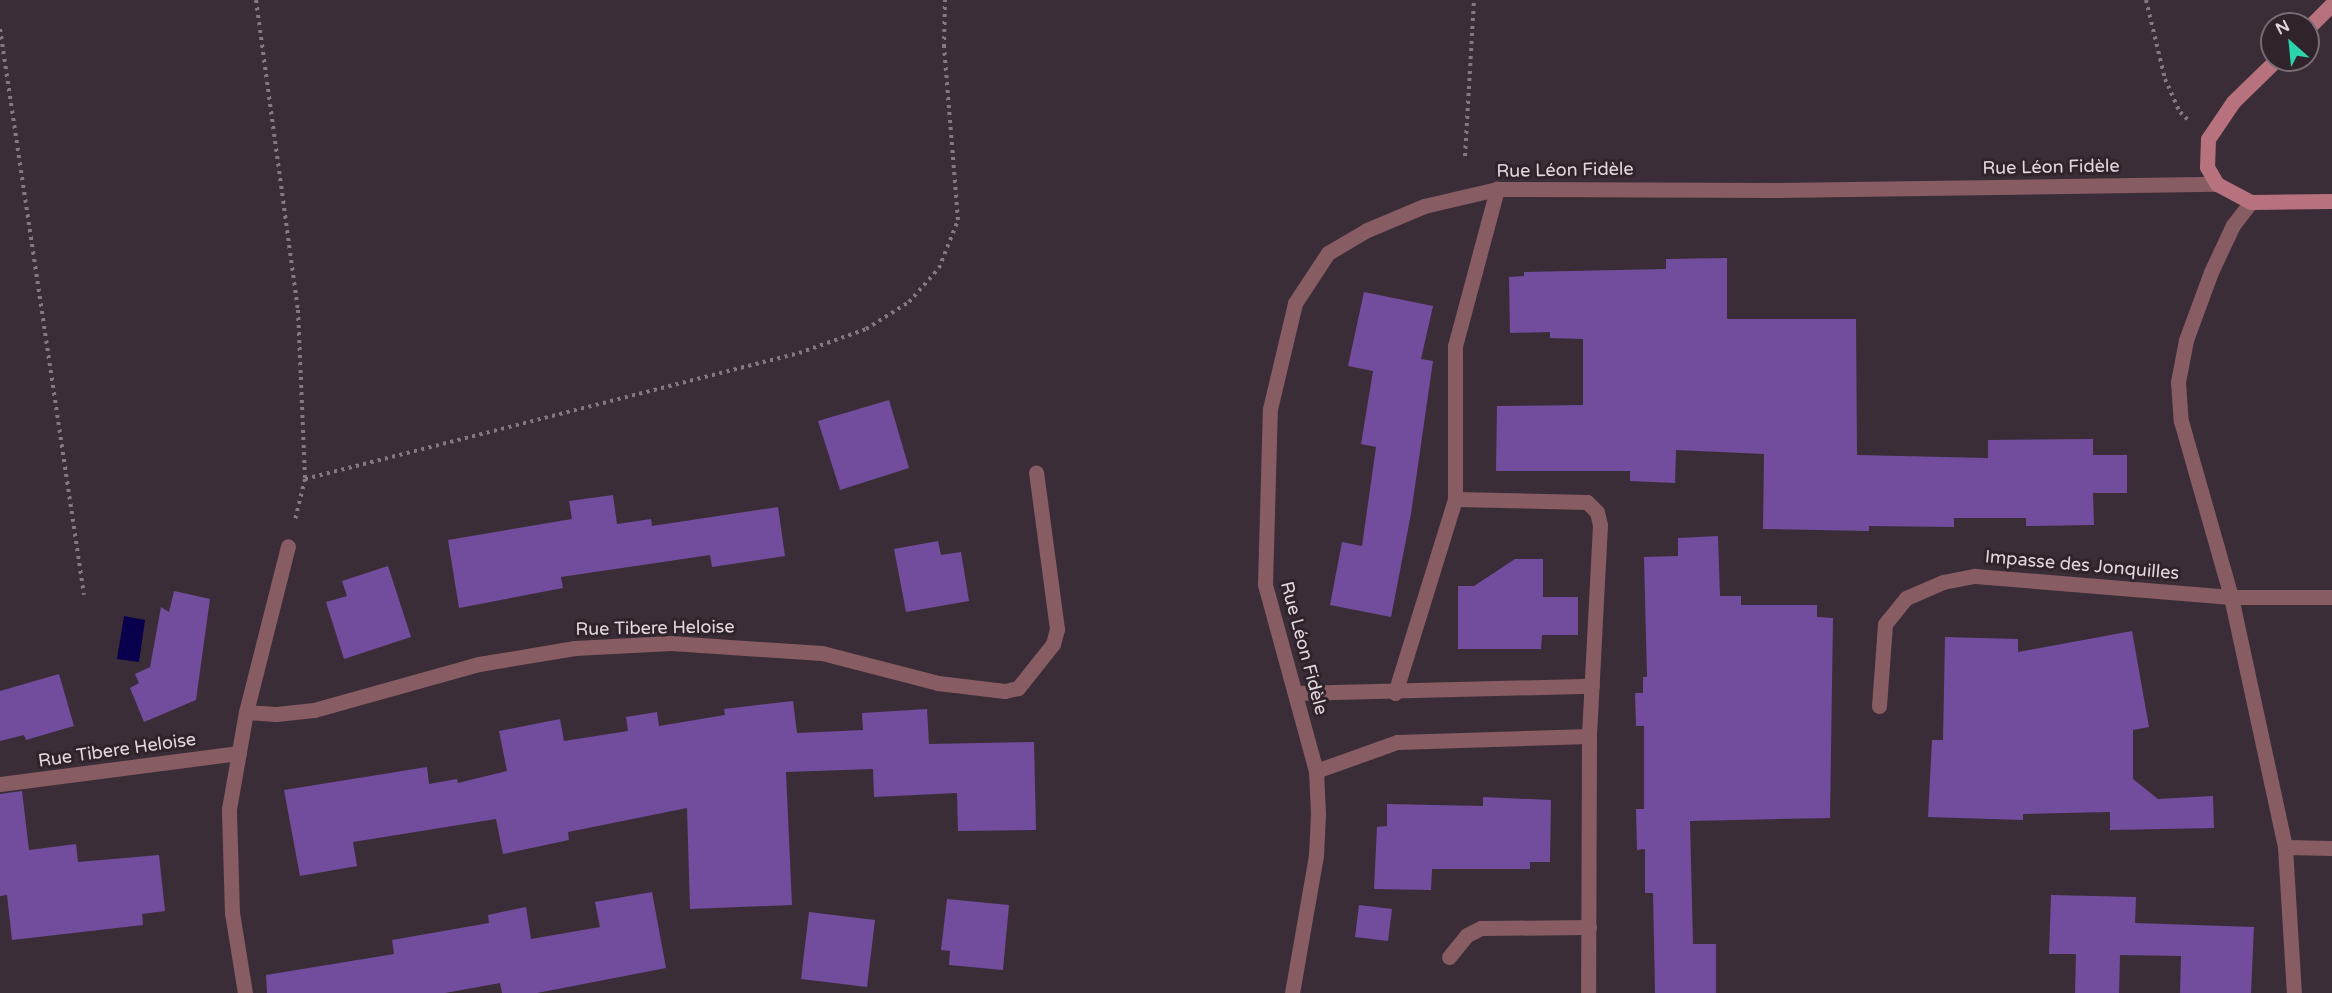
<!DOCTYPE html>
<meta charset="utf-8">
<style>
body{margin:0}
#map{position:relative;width:2332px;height:993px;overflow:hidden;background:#3a2d37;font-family:"Varela Round",sans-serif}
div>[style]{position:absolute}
.water>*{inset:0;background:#08004d}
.building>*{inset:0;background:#724d9d}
.path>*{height:4px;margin-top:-2px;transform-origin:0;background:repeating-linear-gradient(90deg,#847982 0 3px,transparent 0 7.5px)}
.street>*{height:15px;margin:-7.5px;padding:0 7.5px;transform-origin:7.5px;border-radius:7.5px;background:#875c62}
.secondary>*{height:15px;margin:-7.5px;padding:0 7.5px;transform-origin:7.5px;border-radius:7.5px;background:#b7727d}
span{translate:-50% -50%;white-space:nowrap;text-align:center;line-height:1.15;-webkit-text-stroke:6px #30232c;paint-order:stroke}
.street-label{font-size:18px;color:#e2d9e0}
.north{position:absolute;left:2260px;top:12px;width:60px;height:60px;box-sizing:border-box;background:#30232c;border:2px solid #776c74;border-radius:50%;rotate:333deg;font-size:16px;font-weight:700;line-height:24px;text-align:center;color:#e2d9e0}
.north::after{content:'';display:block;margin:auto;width:21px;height:27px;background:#2bd5ac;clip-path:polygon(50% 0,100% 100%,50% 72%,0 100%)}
</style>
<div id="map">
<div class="water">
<i style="clip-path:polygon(124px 616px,145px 620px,139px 662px,117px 659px)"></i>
</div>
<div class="building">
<i style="clip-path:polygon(1727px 258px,1727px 319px,1856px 319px,1857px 455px,1988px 458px,1988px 440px,2093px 439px,2093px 455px,2127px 455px,2127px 493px,2093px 493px,2094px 525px,2026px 526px,2026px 518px,1954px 518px,1954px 527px,1869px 526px,1869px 531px,1763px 529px,1764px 454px,1676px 450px,1675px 483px,1630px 481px,1630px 471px,1496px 471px,1497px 406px,1583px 405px,1583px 339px,1550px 338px,1550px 332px,1510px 333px,1509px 277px,1524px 276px,1524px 272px,1666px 269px,1666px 259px)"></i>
<i style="clip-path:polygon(1364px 292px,1433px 306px,1421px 359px,1433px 361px,1411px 514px,1391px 617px,1330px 605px,1342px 542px,1362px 546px,1376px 447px,1361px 444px,1373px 371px,1348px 366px)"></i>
<i style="clip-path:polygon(889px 400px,909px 468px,840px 490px,818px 421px)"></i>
<i style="clip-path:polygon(613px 495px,617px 524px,651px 519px,652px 526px,778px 507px,785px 556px,712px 567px,710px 555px,561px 577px,563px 588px,459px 608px,448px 540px,572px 519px,569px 501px)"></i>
<i style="clip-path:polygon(1718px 536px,1720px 596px,1741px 596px,1741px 605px,1817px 605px,1817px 617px,1833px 618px,1830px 818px,1690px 821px,1693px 944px,1716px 944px,1716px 993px,1655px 993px,1653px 893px,1645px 893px,1645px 849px,1637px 850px,1636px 809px,1644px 809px,1644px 726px,1636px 726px,1635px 693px,1643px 693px,1643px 677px,1647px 677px,1644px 557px,1678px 556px,1678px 538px)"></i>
<i style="clip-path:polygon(938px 541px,941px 555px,961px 552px,969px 601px,906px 612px,894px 549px)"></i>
<i style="clip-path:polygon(1515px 559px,1543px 559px,1543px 597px,1578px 597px,1578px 635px,1542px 635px,1541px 649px,1458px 649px,1458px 586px,1474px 586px)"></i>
<i style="clip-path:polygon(388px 566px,411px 637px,344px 659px,326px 602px,347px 596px,342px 581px)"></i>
<i style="clip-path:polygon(174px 591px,210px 599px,196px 700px,144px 722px,130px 688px,139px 683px,135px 674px,150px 667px,161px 607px,169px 612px)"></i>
<i style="clip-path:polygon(2132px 631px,2149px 727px,2133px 730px,2133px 779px,2158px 799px,2213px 796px,2214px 828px,2110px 830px,2110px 812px,2023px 814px,2023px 820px,1928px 817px,1932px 740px,1943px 740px,1945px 637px,2018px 639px,2018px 652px)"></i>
<i style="clip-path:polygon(59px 674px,74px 726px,26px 740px,24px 735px,0 741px,0 691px)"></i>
<i style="clip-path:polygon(793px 701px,797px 733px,863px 730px,862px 713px,927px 709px,929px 744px,1034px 742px,1036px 830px,958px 831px,957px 793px,874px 797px,873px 769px,786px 772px,792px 905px,690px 909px,687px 808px,568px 832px,569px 840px,503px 854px,496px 819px,353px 842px,357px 866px,300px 876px,284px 790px,427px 767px,429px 784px,457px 779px,458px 783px,507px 771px,499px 731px,560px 719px,564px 741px,628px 731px,626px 717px,657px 712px,659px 726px,725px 715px,724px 709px)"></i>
<i style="clip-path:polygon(22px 791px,29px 850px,76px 844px,78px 862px,159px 855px,165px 911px,142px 914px,143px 925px,12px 940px,7px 895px,0 896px,0 794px)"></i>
<i style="clip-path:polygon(1483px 797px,1551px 800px,1550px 862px,1530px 862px,1530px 869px,1432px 869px,1431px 890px,1374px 889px,1377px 827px,1387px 826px,1387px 804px,1483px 806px)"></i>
<i style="clip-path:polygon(652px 892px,666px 968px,537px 993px,502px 993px,500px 983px,445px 993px,267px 993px,266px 975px,394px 954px,392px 940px,489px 923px,488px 915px,526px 907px,531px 939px,600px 927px,595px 902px)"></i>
<i style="clip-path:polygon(2051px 895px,2136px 897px,2135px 923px,2254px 927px,2251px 993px,2180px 993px,2181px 956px,2120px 955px,2119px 993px,2075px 993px,2076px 954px,2049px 954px)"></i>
<i style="clip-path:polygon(947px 899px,1009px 905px,1003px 970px,949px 965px,950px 951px,941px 950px)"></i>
<i style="clip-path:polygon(1359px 905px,1392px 909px,1388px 941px,1355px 937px)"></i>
<i style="clip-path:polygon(809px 912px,875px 920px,867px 987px,801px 979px)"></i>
</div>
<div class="path">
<i style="left:256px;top:0;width:313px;rotate:82.3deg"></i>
<i style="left:298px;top:310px;width:169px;rotate:87.6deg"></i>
<i style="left:305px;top:479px;width:42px;rotate:103.7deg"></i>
<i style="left:2146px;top:0;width:81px;rotate:76.5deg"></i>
<i style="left:2165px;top:79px;width:36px;rotate:66deg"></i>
<i style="left:2180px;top:112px;width:11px;rotate:45deg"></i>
<i style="left:0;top:29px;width:572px;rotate:81.56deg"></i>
<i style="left:1465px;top:156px;width:156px;rotate:-86.7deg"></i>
<i style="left:305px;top:479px;width:510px;rotate:-14.31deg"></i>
<i style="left:799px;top:353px;width:71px;rotate:-19.7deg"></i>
<i style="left:866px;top:329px;width:51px;rotate:-32.1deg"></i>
<i style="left:909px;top:302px;width:45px;rotate:-48.6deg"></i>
<i style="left:939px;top:268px;width:52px;rotate:-68.4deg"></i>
<i style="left:958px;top:220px;width:174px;rotate:-94.6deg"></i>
<i style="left:944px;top:47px;width:47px;rotate:-88.8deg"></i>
</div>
<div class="street">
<i style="left:2251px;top:202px;width:29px;rotate:128deg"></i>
<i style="left:2233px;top:225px;width:52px;rotate:115.1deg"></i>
<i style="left:2211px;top:272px;width:72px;rotate:110.2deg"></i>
<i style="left:2186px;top:340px;width:43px;rotate:100.8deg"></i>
<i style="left:2178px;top:382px;width:39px;rotate:86deg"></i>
<i style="left:2181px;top:421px;width:183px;rotate:74.1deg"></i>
<i style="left:2231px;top:597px;width:256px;rotate:77.8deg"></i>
<i style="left:2285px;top:847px;width:146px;rotate:86.5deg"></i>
<i style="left:1455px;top:499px;width:132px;rotate:1.3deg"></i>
<i style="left:1587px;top:502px;width:14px;rotate:45deg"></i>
<i style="left:1597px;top:512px;width:13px;rotate:77deg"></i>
<i style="left:1600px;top:525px;width:211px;rotate:93deg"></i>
<i style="left:1295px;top:693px;width:297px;rotate:-1.4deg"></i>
<i style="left:1395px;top:693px;width:203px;rotate:-72.8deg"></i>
<i style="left:1455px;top:499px;width:153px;rotate:-90deg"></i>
<i style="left:1455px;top:346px;width:163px;rotate:-75deg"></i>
<i style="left:1879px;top:706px;width:82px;rotate:-85.8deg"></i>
<i style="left:1885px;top:624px;width:33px;rotate:-51deg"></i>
<i style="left:1906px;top:598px;width:40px;rotate:-23.4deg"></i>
<i style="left:1943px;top:582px;width:33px;rotate:-11deg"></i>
<i style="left:1975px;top:576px;width:257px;rotate:4.7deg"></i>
<i style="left:2231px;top:597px;width:101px"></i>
<i style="left:246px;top:712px;width:30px;rotate:4deg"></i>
<i style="left:276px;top:714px;width:38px;rotate:-6deg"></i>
<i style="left:314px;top:710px;width:171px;rotate:-15.6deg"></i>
<i style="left:479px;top:664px;width:97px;rotate:-9.5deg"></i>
<i style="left:575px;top:648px;width:96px;rotate:-3deg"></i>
<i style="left:671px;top:643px;width:151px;rotate:3.8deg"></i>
<i style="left:822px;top:653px;width:120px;rotate:14.5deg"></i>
<i style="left:938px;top:683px;width:67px;rotate:6.8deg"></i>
<i style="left:1005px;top:691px;width:13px;rotate:-13deg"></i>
<i style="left:1018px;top:688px;width:56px;rotate:-51.5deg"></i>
<i style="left:1053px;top:644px;width:16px;rotate:-75deg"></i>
<i style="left:1057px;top:629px;width:158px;rotate:-97.6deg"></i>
<i style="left:1316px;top:771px;width:86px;rotate:-19.7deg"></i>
<i style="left:1397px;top:742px;width:192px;rotate:-1.8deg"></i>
<i style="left:1589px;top:736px;width:257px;rotate:90.2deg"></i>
<i style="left:0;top:784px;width:241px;rotate:-7.4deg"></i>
<i style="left:2285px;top:847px;width:47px;rotate:1.2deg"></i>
<i style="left:1449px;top:957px;width:28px;rotate:-51deg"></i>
<i style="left:1467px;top:935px;width:16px;rotate:-27deg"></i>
<i style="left:1481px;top:928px;width:108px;rotate:-0.5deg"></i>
<i style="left:245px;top:993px;width:81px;rotate:-99.2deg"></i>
<i style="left:232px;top:913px;width:104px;rotate:-91.7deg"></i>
<i style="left:229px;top:809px;width:98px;rotate:-80.1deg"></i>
<i style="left:246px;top:712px;width:171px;rotate:-75.8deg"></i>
<i style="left:1292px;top:993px;width:139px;rotate:-80.1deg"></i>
<i style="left:1316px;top:856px;width:43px;rotate:-87.3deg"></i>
<i style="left:1318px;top:813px;width:42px;rotate:-92.7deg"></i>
<i style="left:1316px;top:771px;width:194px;rotate:-105.3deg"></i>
<i style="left:1265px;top:584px;width:175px;rotate:-88.4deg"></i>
<i style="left:1270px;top:409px;width:109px;rotate:-76.7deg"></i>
<i style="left:1295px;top:303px;width:60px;rotate:-56.6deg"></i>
<i style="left:1328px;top:253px;width:45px;rotate:-30.5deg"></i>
<i style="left:1367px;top:230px;width:62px;rotate:-22.8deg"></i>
<i style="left:1424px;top:206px;width:75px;rotate:-13.1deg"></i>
<i style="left:1497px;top:189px;width:277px;rotate:0.2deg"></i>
<i style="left:1774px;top:190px;width:443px;rotate:-0.8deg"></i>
</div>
<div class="secondary">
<i style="left:2308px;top:28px;width:34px;rotate:-45deg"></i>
<i style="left:2276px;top:60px;width:60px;rotate:135.7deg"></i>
<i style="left:2233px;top:102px;width:45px;rotate:124deg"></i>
<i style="left:2208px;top:139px;width:28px;rotate:92deg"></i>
<i style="left:2207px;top:167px;width:20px;rotate:60deg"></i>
<i style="left:2217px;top:184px;width:38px;rotate:28deg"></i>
<i style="left:2251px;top:202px;width:81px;rotate:-0.7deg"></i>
</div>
<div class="street-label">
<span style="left:2051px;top:167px;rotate:-1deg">Rue Léon Fidèle</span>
<span style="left:1565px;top:170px;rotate:-1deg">Rue Léon Fidèle</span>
<span style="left:2082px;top:565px;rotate:5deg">Impasse des Jonquilles</span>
<span style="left:655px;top:628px;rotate:-1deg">Rue Tibere Heloise</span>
<span style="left:1304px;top:648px;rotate:75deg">Rue Léon Fidèle</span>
<span style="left:117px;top:750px;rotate:-8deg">Rue Tibere Heloise</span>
</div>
<div class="north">N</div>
</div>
